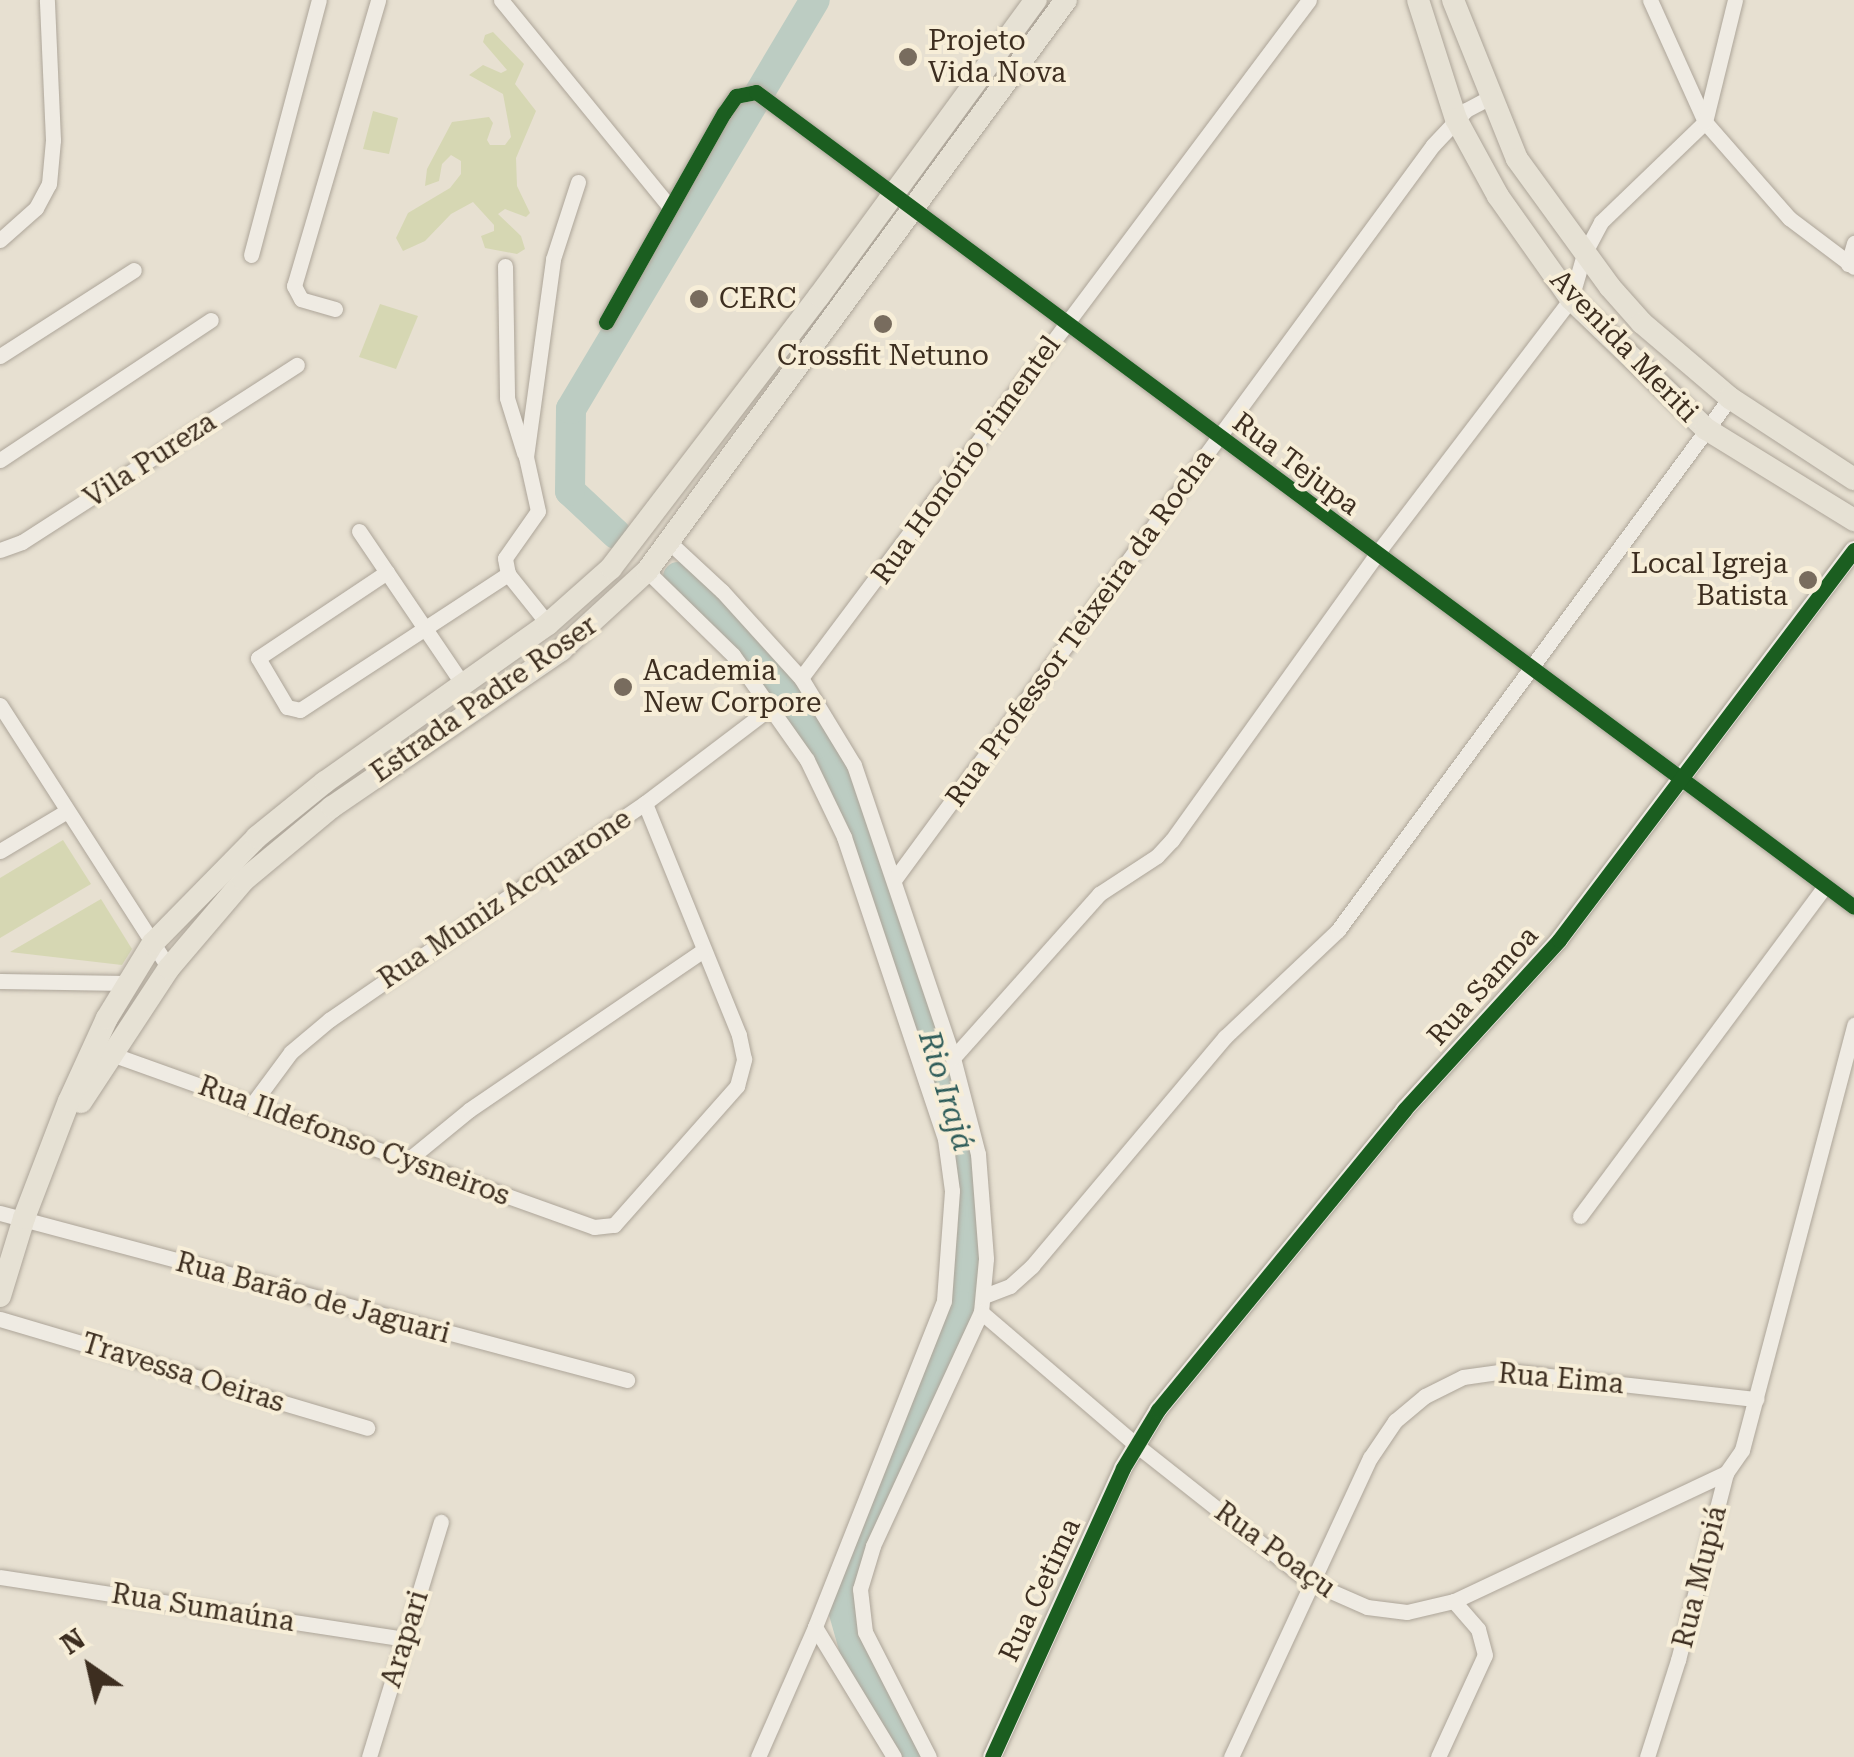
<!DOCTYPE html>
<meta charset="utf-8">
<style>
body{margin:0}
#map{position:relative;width:1854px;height:1757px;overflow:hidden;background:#e7e0d1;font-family:"Roboto Serif",serif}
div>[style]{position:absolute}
.green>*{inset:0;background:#d6d7b3}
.river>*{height:30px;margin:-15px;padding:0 15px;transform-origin:15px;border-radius:15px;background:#bcccc2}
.roads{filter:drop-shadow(0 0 2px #ada599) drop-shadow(0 0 2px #ada599)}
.minor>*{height:15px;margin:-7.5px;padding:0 7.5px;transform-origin:7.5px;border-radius:7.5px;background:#efebe3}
.tertiary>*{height:18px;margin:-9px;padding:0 9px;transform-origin:9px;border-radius:9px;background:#efebe3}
.primary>*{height:22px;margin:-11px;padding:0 11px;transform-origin:11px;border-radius:11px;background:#e6e1d4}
.cycleway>*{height:15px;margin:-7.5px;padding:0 7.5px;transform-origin:7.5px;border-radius:7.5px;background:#1b5e20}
.dots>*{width:28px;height:28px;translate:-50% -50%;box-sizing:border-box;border:5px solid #f7eed8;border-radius:50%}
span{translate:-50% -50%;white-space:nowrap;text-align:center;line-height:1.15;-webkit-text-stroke:8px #f7eed8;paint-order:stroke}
.poi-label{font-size:28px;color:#3d2e20}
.left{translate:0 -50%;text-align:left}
.right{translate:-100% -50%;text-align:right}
.street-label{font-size:28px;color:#3d2e20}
.water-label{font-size:30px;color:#2f5d5a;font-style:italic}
.north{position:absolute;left:40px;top:1617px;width:100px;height:100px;-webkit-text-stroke:8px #f7eed8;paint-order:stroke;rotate:326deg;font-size:28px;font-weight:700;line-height:40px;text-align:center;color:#3d2e20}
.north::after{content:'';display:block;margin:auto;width:35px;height:45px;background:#3d2e20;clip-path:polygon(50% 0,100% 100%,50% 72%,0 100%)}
</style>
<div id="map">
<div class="green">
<i style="clip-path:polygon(493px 32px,524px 64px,515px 84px,536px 111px,516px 158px,517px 186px,530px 213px,526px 217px,505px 209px,498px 214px,521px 236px,525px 249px,517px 254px,485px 248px,481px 236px,494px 231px,494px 225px,473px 202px,451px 214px,425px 241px,403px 251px,396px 238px,408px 213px,450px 188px,461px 174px,461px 161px,451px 155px,442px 164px,439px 181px,425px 186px,427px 169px,452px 122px,489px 117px,493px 123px,487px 140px,490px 145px,505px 145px,511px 137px,503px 94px,469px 75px,483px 65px,501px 73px,507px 70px,483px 42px,485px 35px)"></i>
<i style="clip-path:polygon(373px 111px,398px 118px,389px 154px,363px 149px)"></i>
<i style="clip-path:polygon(380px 304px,418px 316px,396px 369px,359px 357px)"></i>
<i style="clip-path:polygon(63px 840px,91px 884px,0 938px,0 878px)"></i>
<i style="clip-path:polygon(101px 899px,132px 949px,122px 965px,10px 952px)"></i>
</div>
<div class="river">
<i style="left:616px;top:534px;width:63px;rotate:-136.9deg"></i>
<i style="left:570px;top:491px;width:82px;rotate:-89.3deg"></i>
<i style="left:571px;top:409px;width:476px;rotate:-59.2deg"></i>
<i style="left:678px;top:577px;width:117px;rotate:45deg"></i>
<i style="left:761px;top:660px;width:78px;rotate:52.8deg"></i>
<i style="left:808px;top:722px;width:52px;rotate:61.5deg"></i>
<i style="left:833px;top:768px;width:88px;rotate:67.2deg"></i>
<i style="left:867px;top:849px;width:322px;rotate:71.7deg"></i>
<i style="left:968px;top:1155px;width:73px;rotate:86.1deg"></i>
<i style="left:973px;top:1228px;width:79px;rotate:98deg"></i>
<i style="left:962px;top:1306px;width:90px;rotate:110.9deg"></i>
<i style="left:930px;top:1390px;width:202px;rotate:114.3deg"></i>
<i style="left:847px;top:1574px;width:32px;rotate:99deg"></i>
<i style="left:842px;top:1606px;width:44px;rotate:74.1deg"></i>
<i style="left:854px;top:1648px;width:122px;rotate:63.2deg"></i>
</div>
<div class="roads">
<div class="minor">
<i style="left:501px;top:0;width:267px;rotate:50.8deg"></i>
<i style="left:1650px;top:0;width:134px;rotate:65.7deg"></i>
<i style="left:1705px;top:122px;width:128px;rotate:48.8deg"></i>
<i style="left:1789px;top:218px;width:81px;rotate:37deg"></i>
<i style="left:0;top:240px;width:48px;rotate:-41.6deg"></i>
<i style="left:36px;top:208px;width:27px;rotate:-62deg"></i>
<i style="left:49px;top:184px;width:44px;rotate:-84.8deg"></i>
<i style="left:53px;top:140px;width:140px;rotate:-92.5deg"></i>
<i style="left:251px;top:255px;width:264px;rotate:-75.1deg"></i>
<i style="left:1848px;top:264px;width:22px;rotate:-74deg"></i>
<i style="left:505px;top:266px;width:132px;rotate:89.1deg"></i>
<i style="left:507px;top:398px;width:58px;rotate:72.8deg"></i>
<i style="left:335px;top:309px;width:35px;rotate:-164deg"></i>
<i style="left:301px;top:299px;width:15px;rotate:-118deg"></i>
<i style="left:294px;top:286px;width:298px;rotate:-73.6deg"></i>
<i style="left:606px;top:322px;width:240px;rotate:-60.6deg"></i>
<i style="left:724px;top:113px;width:21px;rotate:-55deg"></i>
<i style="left:736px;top:96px;width:20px;rotate:-11deg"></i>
<i style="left:756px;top:92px;width:1367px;rotate:36.58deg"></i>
<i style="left:0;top:356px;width:159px;rotate:-32.7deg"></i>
<i style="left:0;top:460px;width:253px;rotate:-33.6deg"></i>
<i style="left:359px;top:531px;width:184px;rotate:55.9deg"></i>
<i style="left:669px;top:542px;width:72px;rotate:42.8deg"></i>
<i style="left:722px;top:591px;width:118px;rotate:47.8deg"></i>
<i style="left:801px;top:678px;width:102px;rotate:58.7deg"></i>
<i style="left:854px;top:765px;width:309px;rotate:71.3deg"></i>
<i style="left:953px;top:1058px;width:99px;rotate:75.4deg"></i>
<i style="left:978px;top:1154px;width:105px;rotate:85.6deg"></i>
<i style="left:986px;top:1259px;width:53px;rotate:95.4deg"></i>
<i style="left:981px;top:1312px;width:258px;rotate:114.8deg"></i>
<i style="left:873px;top:1546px;width:45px;rotate:106.8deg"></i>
<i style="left:860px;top:1589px;width:43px;rotate:83.4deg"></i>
<i style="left:865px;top:1632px;width:140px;rotate:62.9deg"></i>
<i style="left:0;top:550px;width:23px;rotate:-20deg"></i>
<i style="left:22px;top:542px;width:327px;rotate:-32.8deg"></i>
<i style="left:647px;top:571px;width:120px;rotate:44.3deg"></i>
<i style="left:733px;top:655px;width:128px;rotate:54.8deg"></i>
<i style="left:807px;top:760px;width:85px;rotate:64.3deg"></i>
<i style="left:844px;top:837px;width:318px;rotate:71.5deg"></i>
<i style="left:945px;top:1139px;width:52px;rotate:82.3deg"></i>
<i style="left:952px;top:1191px;width:110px;rotate:94.2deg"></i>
<i style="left:944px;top:1301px;width:351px;rotate:111.6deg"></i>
<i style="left:815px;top:1627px;width:152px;rotate:58.7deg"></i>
<i style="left:387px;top:572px;width:155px;rotate:146.3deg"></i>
<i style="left:258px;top:658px;width:57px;rotate:59.4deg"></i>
<i style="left:287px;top:707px;width:13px;rotate:13deg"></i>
<i style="left:300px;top:710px;width:249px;rotate:-33.2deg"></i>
<i style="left:508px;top:574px;width:16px;rotate:-101deg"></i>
<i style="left:505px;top:558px;width:57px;rotate:-54.9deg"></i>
<i style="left:538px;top:511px;width:55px;rotate:-102.5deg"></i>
<i style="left:526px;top:457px;width:200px;rotate:-82.2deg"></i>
<i style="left:553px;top:259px;width:81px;rotate:-72deg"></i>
<i style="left:508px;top:574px;width:64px;rotate:51.3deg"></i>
<i style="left:801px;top:678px;width:847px;rotate:-53.16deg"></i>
<i style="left:0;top:705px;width:313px;rotate:57.3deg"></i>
<i style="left:0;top:851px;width:78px;rotate:-30.8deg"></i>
<i style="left:894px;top:880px;width:911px;rotate:-53.75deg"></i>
<i style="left:1433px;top:145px;width:48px;rotate:-46.7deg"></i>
<i style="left:1466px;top:110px;width:27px;rotate:-28deg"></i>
<i style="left:0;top:981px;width:127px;rotate:0.9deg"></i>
<i style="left:114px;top:1055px;width:510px;rotate:19.71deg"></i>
<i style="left:594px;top:1227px;width:20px;rotate:-6deg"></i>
<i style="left:614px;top:1225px;width:186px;rotate:-48.5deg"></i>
<i style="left:737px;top:1086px;width:28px;rotate:-75deg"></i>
<i style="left:744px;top:1059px;width:25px;rotate:-102deg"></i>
<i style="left:739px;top:1035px;width:250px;rotate:-112.1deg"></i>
<i style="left:953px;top:1058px;width:220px;rotate:-48.3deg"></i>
<i style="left:1099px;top:894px;width:69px;rotate:-33.2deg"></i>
<i style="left:1157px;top:856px;width:22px;rotate:-47deg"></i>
<i style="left:1172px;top:840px;width:349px;rotate:-54.4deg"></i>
<i style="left:1375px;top:556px;width:323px;rotate:-52.7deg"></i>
<i style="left:1571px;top:299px;width:47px;rotate:-73.9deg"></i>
<i style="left:1584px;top:254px;width:36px;rotate:-62deg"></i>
<i style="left:1601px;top:222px;width:144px;rotate:-43.9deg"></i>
<i style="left:1705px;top:122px;width:126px;rotate:-76.2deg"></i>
<i style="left:251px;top:1106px;width:67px;rotate:-53.5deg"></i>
<i style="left:291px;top:1052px;width:50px;rotate:-40.1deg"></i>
<i style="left:329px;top:1020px;width:383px;rotate:-34.5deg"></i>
<i style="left:645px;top:803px;width:161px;rotate:-37.2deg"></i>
<i style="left:408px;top:1160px;width:79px;rotate:-39.3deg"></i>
<i style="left:469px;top:1110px;width:282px;rotate:-34.3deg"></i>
<i style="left:0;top:1213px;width:649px;rotate:14.91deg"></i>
<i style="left:1580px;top:1216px;width:411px;rotate:-53.4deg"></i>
<i style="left:984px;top:1296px;width:28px;rotate:-21deg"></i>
<i style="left:1010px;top:1286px;width:30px;rotate:-42deg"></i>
<i style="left:1032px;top:1266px;width:299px;rotate:-49.9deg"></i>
<i style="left:1225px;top:1037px;width:156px;rotate:-43.4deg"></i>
<i style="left:1338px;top:930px;width:661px;rotate:-53.62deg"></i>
<i style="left:981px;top:1312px;width:203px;rotate:40.6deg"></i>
<i style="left:1135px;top:1444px;width:223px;rotate:38.3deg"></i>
<i style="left:1310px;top:1582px;width:62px;rotate:23.7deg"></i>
<i style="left:1367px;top:1607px;width:40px;rotate:7.1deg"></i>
<i style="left:1407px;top:1612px;width:48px;rotate:-13.2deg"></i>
<i style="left:1454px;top:1601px;width:301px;rotate:-25.2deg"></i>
<i style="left:0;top:1319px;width:383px;rotate:16.5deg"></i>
<i style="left:0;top:1577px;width:410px;rotate:8.7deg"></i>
<i style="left:369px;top:1757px;width:246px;rotate:-73deg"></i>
<i style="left:758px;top:1757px;width:142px;rotate:-66.3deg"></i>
<i style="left:1231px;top:1757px;width:330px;rotate:-65.1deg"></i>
<i style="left:1370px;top:1458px;width:45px;rotate:-56deg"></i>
<i style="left:1395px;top:1421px;width:39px;rotate:-40deg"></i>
<i style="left:1425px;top:1396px;width:42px;rotate:-26.6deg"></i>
<i style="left:1463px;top:1377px;width:42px;rotate:-8.1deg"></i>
<i style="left:1505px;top:1371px;width:253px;rotate:6.4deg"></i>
<i style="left:1438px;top:1757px;width:112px;rotate:-65.3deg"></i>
<i style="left:1485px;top:1655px;width:27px;rotate:-105deg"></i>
<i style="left:1478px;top:1629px;width:37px;rotate:-131deg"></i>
<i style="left:1647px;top:1757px;width:102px;rotate:-72.3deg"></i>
<i style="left:1678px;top:1660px;width:193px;rotate:-75.6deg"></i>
<i style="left:1726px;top:1473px;width:28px;rotate:-55deg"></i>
<i style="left:1742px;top:1450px;width:440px;rotate:-75.2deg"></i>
</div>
<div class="tertiary">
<i style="left:992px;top:1757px;width:317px;rotate:-65.6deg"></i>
<i style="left:1123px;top:1468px;width:68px;rotate:-58.9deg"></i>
<i style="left:1158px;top:1410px;width:388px;rotate:-50.6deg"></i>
<i style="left:1404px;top:1110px;width:230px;rotate:-47.6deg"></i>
<i style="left:1559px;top:940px;width:489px;rotate:-52.9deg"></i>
</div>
<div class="primary">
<i style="left:1418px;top:0;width:125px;rotate:72.3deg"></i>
<i style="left:1456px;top:119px;width:88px;rotate:61.4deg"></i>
<i style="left:1498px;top:196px;width:126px;rotate:54.7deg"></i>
<i style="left:1571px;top:299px;width:187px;rotate:43.9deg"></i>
<i style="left:1706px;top:429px;width:174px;rotate:31.6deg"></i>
<i style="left:1453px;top:0;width:171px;rotate:68.1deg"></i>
<i style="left:1517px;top:159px;width:158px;rotate:54deg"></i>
<i style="left:1610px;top:287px;width:48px;rotate:48.4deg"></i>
<i style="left:1642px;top:323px;width:116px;rotate:40.4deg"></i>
<i style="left:1730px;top:398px;width:148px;rotate:33.2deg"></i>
<i style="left:81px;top:1102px;width:160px;rotate:-56.7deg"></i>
<i style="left:169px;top:968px;width:116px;rotate:-49.6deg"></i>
<i style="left:244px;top:880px;width:114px;rotate:-39.7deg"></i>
<i style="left:332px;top:807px;width:278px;rotate:-34.4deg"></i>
<i style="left:561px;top:650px;width:117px;rotate:-42.6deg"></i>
<i style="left:647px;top:571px;width:708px;rotate:-53.73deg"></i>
<i style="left:0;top:1296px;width:82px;rotate:-72.9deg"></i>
<i style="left:24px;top:1218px;width:125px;rotate:-69deg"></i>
<i style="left:69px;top:1101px;width:91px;rotate:-65.4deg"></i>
<i style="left:107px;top:1018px;width:88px;rotate:-58.5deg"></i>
<i style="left:153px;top:943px;width:148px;rotate:-45.5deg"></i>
<i style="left:257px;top:837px;width:87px;rotate:-39deg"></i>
<i style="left:325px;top:782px;width:273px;rotate:-35.3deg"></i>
<i style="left:548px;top:624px;width:84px;rotate:-41.6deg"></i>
<i style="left:611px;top:568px;width:342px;rotate:-52.6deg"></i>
<i style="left:819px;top:296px;width:367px;rotate:-53.8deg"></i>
</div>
</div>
<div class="cycleway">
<i style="left:606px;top:322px;width:240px;rotate:-60.6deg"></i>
<i style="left:724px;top:113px;width:21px;rotate:-55deg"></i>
<i style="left:736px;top:96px;width:20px;rotate:-11deg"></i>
<i style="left:756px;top:92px;width:1367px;rotate:36.58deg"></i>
<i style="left:992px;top:1757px;width:317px;rotate:-65.6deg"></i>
<i style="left:1123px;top:1468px;width:68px;rotate:-58.9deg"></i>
<i style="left:1158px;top:1410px;width:388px;rotate:-50.6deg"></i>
<i style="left:1404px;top:1110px;width:230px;rotate:-47.6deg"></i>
<i style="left:1559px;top:940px;width:489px;rotate:-52.9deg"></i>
</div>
<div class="dots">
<i style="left:908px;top:57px;background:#786c5e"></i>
<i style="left:699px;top:299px;background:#786c5e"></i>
<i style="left:883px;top:324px;background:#786c5e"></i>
<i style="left:1808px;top:580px;background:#786c5e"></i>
<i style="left:623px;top:687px;background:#786c5e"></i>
</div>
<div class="poi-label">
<span class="left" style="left:928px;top:57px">Projeto<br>Vida Nova</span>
<span class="left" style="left:719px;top:299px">CERC</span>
<span style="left:883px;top:356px">Crossfit Netuno</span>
<span class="right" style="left:1788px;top:580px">Local Igreja<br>Batista</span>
<span class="left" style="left:643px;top:687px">Academia<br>New Corpore</span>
</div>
<div class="street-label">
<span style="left:1624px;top:346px;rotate:46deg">Avenida Meriti</span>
<span style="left:150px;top:460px;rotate:-33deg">Vila Pureza</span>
<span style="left:966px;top:460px;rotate:-54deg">Rua Honório Pimentel</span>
<span style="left:1296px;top:464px;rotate:37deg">Rua Tejupa</span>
<span style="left:1080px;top:628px;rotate:-54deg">Rua Professor Teixeira da Rocha</span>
<span style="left:484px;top:699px;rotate:-35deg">Estrada Padre Roser</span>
<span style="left:505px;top:899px;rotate:-34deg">Rua Muniz Acquarone</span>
<span style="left:1483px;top:986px;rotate:-48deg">Rua Samoa</span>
<span style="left:354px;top:1141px;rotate:20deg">Rua Ildefonso Cysneiros</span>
<span style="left:313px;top:1298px;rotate:15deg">Rua Barão de Jaguari</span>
<span style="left:183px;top:1373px;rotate:17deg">Travessa Oeiras</span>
<span style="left:1561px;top:1379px;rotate:5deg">Rua Eima</span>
<span style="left:1275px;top:1550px;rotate:36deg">Rua Poaçu</span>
<span style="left:1700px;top:1577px;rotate:-76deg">Rua Mupiá</span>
<span style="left:1040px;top:1590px;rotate:-65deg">Rua Cetima</span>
<span style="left:203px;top:1608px;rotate:9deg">Rua Sumaúna</span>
<span style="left:405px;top:1639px;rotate:-73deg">Arapari</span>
</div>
<div class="water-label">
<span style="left:946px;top:1091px;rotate:73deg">Rio Irajá</span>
</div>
<div class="north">N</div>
</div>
